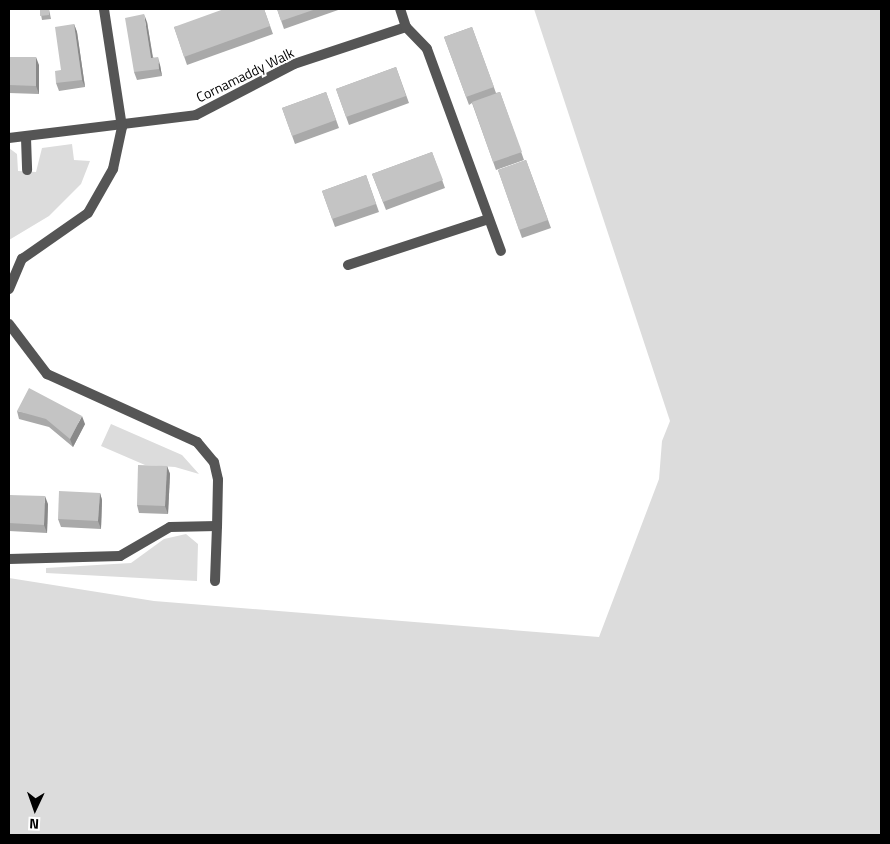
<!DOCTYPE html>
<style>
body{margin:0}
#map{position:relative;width:890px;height:844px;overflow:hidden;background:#fff;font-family:"Titillium Web",sans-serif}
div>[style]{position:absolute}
.green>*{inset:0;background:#dcdcdc}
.street>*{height:10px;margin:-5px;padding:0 5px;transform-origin:5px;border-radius:5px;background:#555}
.wall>*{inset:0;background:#a9a9a9}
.shaded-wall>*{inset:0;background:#898989}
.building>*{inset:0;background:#c4c4c4}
span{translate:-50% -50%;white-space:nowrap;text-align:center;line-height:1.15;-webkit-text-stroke:4px #fff;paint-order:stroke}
.street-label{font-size:14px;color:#000}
.frame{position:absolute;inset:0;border:10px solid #000;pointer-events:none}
.north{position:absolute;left:10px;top:784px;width:50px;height:50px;-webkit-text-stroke:4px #fff;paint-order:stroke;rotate:183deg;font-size:14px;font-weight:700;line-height:20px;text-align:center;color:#000}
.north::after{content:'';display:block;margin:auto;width:18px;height:22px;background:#000;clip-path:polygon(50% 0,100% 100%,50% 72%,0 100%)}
</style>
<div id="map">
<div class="green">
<i style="clip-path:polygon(534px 9px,881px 9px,881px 835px,9px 835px,9px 578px,154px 601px,599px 637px,659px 479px,662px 441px,670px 421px)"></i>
<i style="clip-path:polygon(72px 144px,74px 160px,90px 161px,81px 184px,49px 216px,9px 240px,9px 148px,17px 154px,18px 171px,36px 172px,42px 148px)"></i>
<i style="clip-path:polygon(111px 424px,182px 455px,199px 474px,175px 467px,145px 465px,101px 446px)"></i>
<i style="clip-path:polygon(186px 534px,198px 544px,197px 581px,46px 573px,46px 568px,131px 563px,164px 539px)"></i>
</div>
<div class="street">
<i style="left:406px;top:27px;width:30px;rotate:46deg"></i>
<i style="left:427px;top:49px;width:215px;rotate:69.9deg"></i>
<i style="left:9px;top:138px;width:188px;rotate:-7deg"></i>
<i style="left:196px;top:115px;width:110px;rotate:-27.5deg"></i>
<i style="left:294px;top:64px;width:118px;rotate:-18.3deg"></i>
<i style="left:406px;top:27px;width:19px;rotate:-108deg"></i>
<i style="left:26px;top:138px;width:32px;rotate:88deg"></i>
<i style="left:348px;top:265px;width:148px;rotate:-18.1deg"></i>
<i style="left:9px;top:289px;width:33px;rotate:-67deg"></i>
<i style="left:22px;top:259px;width:80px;rotate:-34.9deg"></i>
<i style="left:88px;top:213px;width:51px;rotate:-60.4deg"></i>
<i style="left:113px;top:169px;width:43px;rotate:-77.9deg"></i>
<i style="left:122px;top:127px;width:119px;rotate:-98.7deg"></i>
<i style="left:9px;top:324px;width:63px;rotate:52.8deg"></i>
<i style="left:47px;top:374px;width:165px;rotate:24.4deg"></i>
<i style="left:197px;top:442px;width:26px;rotate:50deg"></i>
<i style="left:214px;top:462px;width:18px;rotate:77deg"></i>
<i style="left:218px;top:480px;width:46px;rotate:91.2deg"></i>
<i style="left:217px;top:526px;width:47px;rotate:178.8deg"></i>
<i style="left:170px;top:527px;width:58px;rotate:149.9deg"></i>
<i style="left:120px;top:556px;width:111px;rotate:178.5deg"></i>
<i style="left:215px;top:581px;width:55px;rotate:-87.9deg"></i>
</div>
<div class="wall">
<i style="clip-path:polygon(40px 9px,49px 9px,51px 19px,42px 20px)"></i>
<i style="clip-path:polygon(264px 9px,273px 34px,187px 65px,174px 27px)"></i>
<i style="clip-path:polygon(277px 9px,341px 9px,284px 29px)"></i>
<i style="clip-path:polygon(147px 22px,153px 57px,160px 65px,162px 76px,137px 80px,134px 72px)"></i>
<i style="clip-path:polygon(74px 24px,77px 32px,85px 87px,59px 91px,56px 83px,61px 70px)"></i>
<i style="clip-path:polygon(472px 27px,496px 93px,500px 92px,524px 160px,496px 170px,472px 103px,469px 105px,444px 37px)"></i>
<i style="clip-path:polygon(9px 57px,39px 65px,39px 94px,9px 93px)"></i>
<i style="clip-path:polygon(396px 67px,409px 103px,349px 125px,336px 89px)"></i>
<i style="clip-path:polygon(326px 92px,339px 128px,295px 144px,282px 108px)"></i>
<i style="clip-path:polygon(432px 152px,445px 188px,386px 210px,372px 174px)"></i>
<i style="clip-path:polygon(526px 160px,551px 228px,522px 238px,498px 170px)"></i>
<i style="clip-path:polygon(366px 175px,379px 212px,335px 227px,322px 191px)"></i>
<i style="clip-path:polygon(17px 411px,85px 424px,73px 447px,49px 427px,19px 419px)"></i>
<i style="clip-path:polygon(167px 466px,170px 474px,168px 514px,139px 513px,137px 505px)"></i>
<i style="clip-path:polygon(100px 493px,102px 500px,101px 529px,61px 527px,58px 519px)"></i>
<i style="clip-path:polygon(9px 495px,48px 504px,47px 533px,9px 531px)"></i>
</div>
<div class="shaded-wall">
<i style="clip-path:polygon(144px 14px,147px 22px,154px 66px,151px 58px)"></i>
<i style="clip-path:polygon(74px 24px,77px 32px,85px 87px,82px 80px)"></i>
<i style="clip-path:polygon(36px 57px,39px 65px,39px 94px,36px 86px)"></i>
<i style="clip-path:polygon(158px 57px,160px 65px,162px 76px,159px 69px)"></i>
<i style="clip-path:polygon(82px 416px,85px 424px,73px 447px,70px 439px)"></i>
<i style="clip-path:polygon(167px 466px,170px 474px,168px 514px,165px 506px)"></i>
<i style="clip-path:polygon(100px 493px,102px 500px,101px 529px,98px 521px)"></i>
<i style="clip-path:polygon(45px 496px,48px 504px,47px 533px,44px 525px)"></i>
</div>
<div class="building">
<i style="clip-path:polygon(40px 9px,49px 9px,49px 15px,40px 16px)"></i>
<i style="clip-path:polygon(224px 9px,264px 9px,270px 26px,184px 57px,174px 27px)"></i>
<i style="clip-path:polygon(277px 9px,316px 9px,281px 21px)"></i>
<i style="clip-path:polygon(144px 14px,151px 58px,158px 57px,159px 69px,134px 72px,125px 18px)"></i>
<i style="clip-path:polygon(74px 24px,82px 80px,56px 83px,55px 71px,61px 70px,55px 27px)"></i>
<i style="clip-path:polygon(472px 27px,494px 87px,466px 97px,444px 37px)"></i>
<i style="clip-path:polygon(9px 57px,36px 57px,36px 86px,9px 85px)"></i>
<i style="clip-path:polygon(396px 67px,406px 96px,346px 117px,336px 89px)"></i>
<i style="clip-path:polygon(326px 92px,336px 120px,292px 136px,282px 108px)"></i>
<i style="clip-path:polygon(500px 92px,522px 152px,493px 162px,472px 102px)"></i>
<i style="clip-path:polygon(432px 152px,443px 180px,383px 202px,372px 174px)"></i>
<i style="clip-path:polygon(526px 160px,548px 220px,519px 230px,498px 170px)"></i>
<i style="clip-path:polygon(366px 175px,376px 204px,332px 219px,322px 191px)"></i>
<i style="clip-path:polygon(29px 388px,82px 416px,70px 439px,46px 419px,17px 411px)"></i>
<i style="clip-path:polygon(138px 465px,167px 466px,165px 506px,137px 505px)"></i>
<i style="clip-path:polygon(59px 491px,100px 493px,98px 521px,58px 519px)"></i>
<i style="clip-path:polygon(9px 495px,45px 496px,44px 525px,9px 523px)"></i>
</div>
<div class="street-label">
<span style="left:245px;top:75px;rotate:-26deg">Cornamaddy Walk</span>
</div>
<div class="frame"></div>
<div class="north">N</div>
</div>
